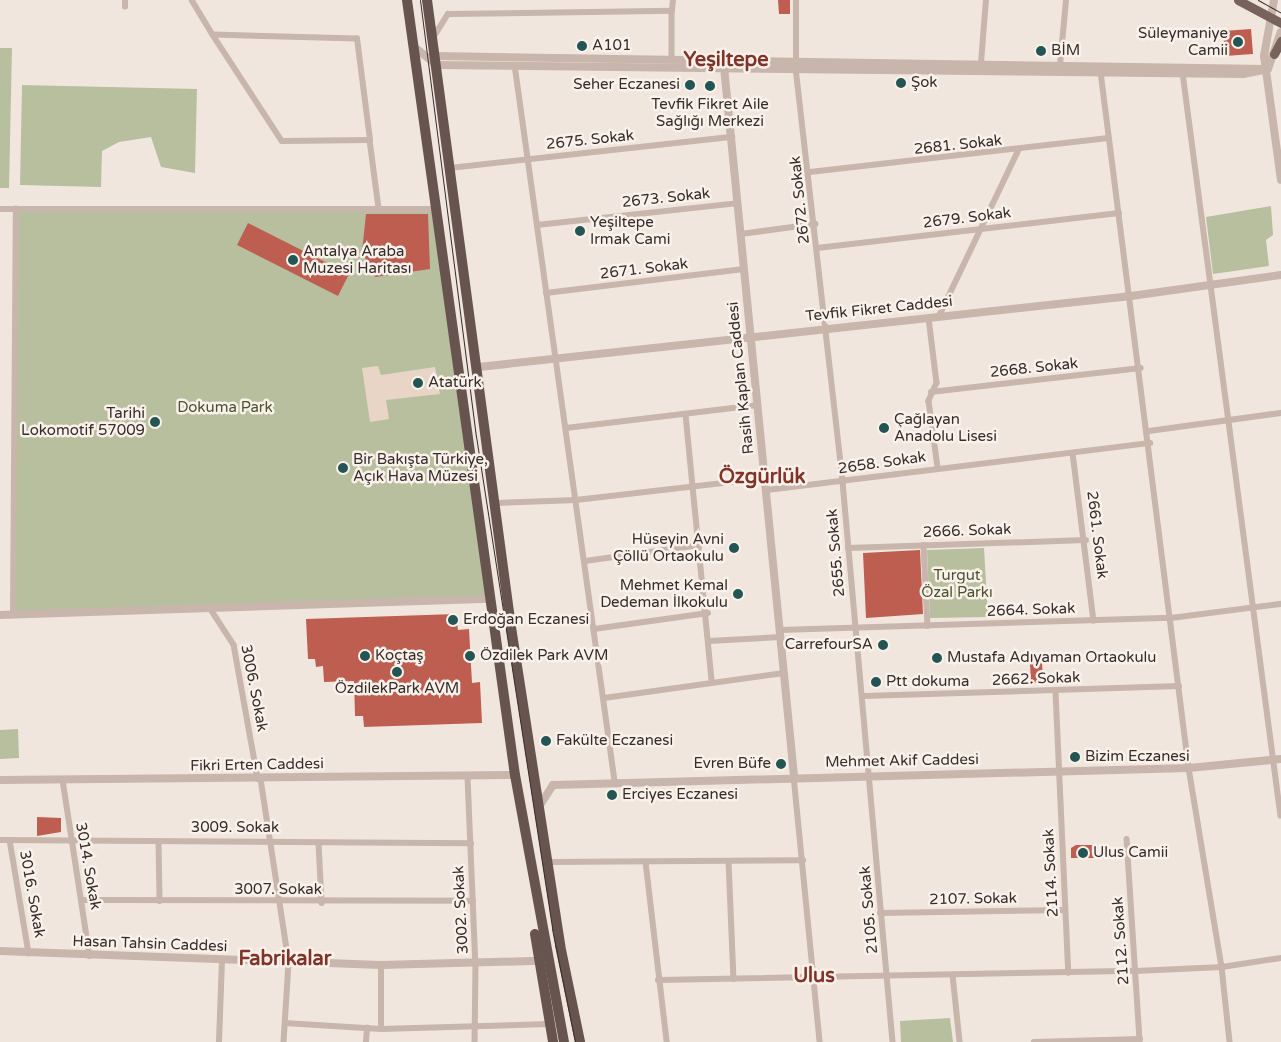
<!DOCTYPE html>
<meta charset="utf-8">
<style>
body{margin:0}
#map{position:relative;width:1281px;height:1042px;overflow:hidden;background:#f1e6de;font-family:"Varela Round",sans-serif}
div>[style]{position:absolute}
.green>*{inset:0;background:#b8bf9f}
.plaza>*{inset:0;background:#e8d5c6}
.building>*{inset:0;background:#bd5e50}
.minor>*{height:5.5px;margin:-2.75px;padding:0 2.75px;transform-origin:2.75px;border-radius:2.75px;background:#c8b5ab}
.tertiary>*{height:8px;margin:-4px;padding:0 4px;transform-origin:4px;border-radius:4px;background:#c8b5ab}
.primary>*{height:9px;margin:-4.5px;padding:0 4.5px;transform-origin:4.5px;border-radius:4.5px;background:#77625c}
.trunk>*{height:10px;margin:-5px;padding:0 5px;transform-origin:5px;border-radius:5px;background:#67544e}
.tram>*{height:1px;margin:-0.5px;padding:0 0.5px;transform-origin:0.5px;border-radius:0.5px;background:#362c2a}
.dots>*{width:14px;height:14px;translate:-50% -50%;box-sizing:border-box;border:2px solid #f9f1ea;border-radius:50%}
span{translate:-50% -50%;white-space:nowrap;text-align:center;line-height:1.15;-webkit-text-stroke:5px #f9f1ea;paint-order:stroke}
.poi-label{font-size:15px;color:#362c2a}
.right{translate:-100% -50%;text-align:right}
.left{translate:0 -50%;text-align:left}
.street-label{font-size:15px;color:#362c2a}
.park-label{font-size:15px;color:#4a532f}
.district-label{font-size:20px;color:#803328;font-weight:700}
</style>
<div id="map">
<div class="green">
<i style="clip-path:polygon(0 48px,12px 48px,9px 188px,0 188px)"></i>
<i style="clip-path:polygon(22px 85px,197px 89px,195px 173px,161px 167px,151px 137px,119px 142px,102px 151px,101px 187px,20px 185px)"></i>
<i style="clip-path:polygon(1271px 206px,1273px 235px,1266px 240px,1269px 266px,1213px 274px,1206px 217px)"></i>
<i style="clip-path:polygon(16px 209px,437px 209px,490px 599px,13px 615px)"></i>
<i style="clip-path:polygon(984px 548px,988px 617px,930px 618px,927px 550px)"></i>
<i style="clip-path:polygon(18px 729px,19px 758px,0 759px,0 730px)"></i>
<i style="clip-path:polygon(950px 1018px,953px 1042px,901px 1042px,900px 1021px)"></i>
</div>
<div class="plaza">
<i style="clip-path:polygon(378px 366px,381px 375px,435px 367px,440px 394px,386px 400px,389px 419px,370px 422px,362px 368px)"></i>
</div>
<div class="building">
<i style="clip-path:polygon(778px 0,790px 0,790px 14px,779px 14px)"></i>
<i style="clip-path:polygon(1251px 29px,1253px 54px,1225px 56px,1223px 31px)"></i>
<i style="clip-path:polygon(366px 214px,428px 214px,430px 269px,375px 277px,362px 252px)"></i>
<i style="clip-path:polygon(248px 223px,349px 274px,338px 296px,237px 245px)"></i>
<i style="clip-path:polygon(920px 550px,923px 614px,866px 618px,863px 553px)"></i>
<i style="clip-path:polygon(456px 614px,458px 630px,469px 629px,472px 683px,480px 682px,482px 723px,364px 727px,363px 716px,355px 716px,354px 681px,324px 682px,323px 666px,316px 667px,315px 659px,308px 659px,306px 619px)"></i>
<i style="clip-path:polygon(1042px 662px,1043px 682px,1031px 683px,1030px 663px)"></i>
<i style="clip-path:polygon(37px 817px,61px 818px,61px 832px,37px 836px)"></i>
<i style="clip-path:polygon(1076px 845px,1095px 845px,1095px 858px,1071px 858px,1071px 848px)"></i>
</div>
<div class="minor">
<i style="left:192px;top:0;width:41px;rotate:59deg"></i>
<i style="left:213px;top:35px;width:126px;rotate:56.9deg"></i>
<i style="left:282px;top:141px;width:88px;rotate:-0.7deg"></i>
<i style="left:370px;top:140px;width:102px;rotate:-97.3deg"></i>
<i style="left:357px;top:39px;width:144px;rotate:-178.4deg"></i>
<i style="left:125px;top:7px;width:7px;rotate:-90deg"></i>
<i style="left:672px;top:11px;width:48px;rotate:90deg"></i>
<i style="left:433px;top:38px;width:28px;rotate:-58deg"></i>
<i style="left:448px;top:14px;width:224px;rotate:-0.8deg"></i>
<i style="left:672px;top:11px;width:11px;rotate:-85deg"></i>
<i style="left:796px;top:62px;width:62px;rotate:-90deg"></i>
<i style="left:981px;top:63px;width:63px;rotate:-85.5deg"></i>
<i style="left:515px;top:65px;width:723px;rotate:82.05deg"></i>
<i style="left:1060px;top:65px;width:65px;rotate:-84.7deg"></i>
<i style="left:796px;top:68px;width:417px;rotate:83.5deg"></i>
<i style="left:843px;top:482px;width:562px;rotate:84.9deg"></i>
<i style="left:1101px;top:72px;width:702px;rotate:82.79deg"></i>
<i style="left:1189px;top:768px;width:202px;rotate:80.6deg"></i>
<i style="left:1222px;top:967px;width:75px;rotate:83.9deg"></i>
<i style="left:1183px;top:73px;width:749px;rotate:82.49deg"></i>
<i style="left:370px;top:140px;width:69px;rotate:82.5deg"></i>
<i style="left:450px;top:168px;width:284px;rotate:-6.3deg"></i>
<i style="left:810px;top:172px;width:300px;rotate:-6.5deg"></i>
<i style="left:0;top:209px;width:437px"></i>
<i style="left:537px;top:225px;width:202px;rotate:-6.2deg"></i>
<i style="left:741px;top:234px;width:75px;rotate:-7.7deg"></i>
<i style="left:817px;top:248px;width:304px;rotate:-6.6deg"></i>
<i style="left:546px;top:293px;width:199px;rotate:-6.9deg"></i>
<i style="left:939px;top:316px;width:183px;rotate:-64.4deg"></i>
<i style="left:929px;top:318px;width:65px;rotate:83deg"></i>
<i style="left:937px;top:383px;width:20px;rotate:114deg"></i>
<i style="left:929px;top:401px;width:68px;rotate:82.3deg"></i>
<i style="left:931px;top:392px;width:211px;rotate:-6.5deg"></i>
<i style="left:686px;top:415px;width:268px;rotate:84.4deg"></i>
<i style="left:566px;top:428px;width:193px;rotate:-6.8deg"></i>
<i style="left:1149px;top:431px;width:133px;rotate:-7.8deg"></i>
<i style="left:1073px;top:453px;width:169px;rotate:82.9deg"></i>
<i style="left:767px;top:490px;width:386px;rotate:-7deg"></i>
<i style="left:497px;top:503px;width:79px;rotate:-2.2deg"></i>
<i style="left:576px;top:500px;width:190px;rotate:-6.6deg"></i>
<i style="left:924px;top:545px;width:81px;rotate:87.2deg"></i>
<i style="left:848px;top:548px;width:238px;rotate:-1.9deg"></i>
<i style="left:585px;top:561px;width:116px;rotate:-7.9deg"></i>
<i style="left:210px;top:608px;width:44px;rotate:57deg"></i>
<i style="left:234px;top:645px;width:136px;rotate:79.8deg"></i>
<i style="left:13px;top:615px;width:406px;rotate:-89.6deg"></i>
<i style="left:594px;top:629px;width:115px;rotate:-8deg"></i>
<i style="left:780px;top:630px;width:391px;rotate:-1.8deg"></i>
<i style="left:1171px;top:618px;width:111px;rotate:-7.3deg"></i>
<i style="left:709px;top:641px;width:71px;rotate:-3.2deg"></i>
<i style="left:1056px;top:692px;width:281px;rotate:87.4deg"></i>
<i style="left:864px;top:696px;width:315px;rotate:-1.8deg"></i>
<i style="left:604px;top:698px;width:182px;rotate:-7.9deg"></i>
<i style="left:794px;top:776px;width:267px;rotate:84.4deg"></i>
<i style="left:468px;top:777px;width:188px;rotate:87.6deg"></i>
<i style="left:476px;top:965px;width:77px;rotate:90.7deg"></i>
<i style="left:261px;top:779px;width:186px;rotate:81.3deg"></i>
<i style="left:289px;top:963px;width:79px;rotate:93.6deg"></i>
<i style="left:63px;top:780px;width:178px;rotate:81.3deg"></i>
<i style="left:1127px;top:839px;width:203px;rotate:86.3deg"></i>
<i style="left:0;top:840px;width:471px;rotate:0.4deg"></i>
<i style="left:10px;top:840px;width:115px;rotate:80.5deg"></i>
<i style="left:159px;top:841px;width:60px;rotate:89deg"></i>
<i style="left:319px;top:843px;width:60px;rotate:87.1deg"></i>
<i style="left:729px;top:861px;width:118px;rotate:87.6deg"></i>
<i style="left:547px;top:862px;width:256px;rotate:-0.4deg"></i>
<i style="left:646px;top:862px;width:181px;rotate:83.3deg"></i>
<i style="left:82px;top:900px;width:391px;rotate:0.1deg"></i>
<i style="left:880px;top:913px;width:185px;rotate:-0.9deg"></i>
<i style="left:953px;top:975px;width:67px;rotate:84deg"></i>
<i style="left:658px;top:980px;width:478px;rotate:-1.1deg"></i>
<i style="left:1136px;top:971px;width:86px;rotate:-2.7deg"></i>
<i style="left:1222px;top:967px;width:60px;rotate:-8.7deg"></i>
<i style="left:285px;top:1023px;width:96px;rotate:3.6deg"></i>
<i style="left:381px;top:1029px;width:169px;rotate:-1.7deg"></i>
<i style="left:381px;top:1029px;width:64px;rotate:-90deg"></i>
<i style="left:219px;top:1042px;width:81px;rotate:-87.9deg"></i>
<i style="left:366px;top:1042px;width:14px;rotate:-86deg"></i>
<i style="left:1034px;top:1042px;width:106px;rotate:-1.6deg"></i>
</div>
<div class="tertiary">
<i style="left:1274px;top:0;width:57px;rotate:100.1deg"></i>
<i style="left:1264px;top:56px;width:125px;rotate:82.2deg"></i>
<i style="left:414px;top:47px;width:29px;rotate:38deg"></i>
<i style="left:437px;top:65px;width:806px;rotate:0.64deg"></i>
<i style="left:1243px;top:74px;width:25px;rotate:-11deg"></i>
<i style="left:435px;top:56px;width:831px;rotate:0.9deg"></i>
<i style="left:724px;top:67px;width:712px;rotate:84.36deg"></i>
<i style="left:1268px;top:69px;width:39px;rotate:-71deg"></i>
<i style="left:479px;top:367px;width:656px;rotate:-6.21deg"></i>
<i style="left:1131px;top:296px;width:151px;rotate:-8deg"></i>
<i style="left:0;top:615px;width:490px;rotate:-1.9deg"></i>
<i style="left:0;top:780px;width:515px;rotate:-0.56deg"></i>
<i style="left:540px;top:805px;width:24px;rotate:-57deg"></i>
<i style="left:553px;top:785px;width:636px;rotate:-1.53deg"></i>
<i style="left:1189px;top:768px;width:92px;rotate:-5.6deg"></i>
<i style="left:0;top:951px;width:381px;rotate:2.1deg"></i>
<i style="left:381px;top:965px;width:158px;rotate:-1.5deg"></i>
</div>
<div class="primary">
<i style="left:1238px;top:0;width:49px;rotate:28.1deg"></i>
<i style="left:1274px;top:54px;width:15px;rotate:-62deg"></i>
</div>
<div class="trunk">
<i style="left:407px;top:0;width:782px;rotate:82.07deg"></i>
<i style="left:515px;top:775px;width:271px;rotate:79.6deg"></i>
<i style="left:427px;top:0;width:633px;rotate:82.37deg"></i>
<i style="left:511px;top:627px;width:322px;rotate:81.2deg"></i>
<i style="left:560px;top:945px;width:99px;rotate:78.3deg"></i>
<i style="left:535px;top:934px;width:109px;rotate:80.5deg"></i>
</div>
<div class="tram">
<i style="left:420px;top:0;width:440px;rotate:82.7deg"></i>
<i style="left:476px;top:436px;width:499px;rotate:81.2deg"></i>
<i style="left:552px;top:929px;width:115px;rotate:78.5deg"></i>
<i style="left:1258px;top:0;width:26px;rotate:29deg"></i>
</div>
<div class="dots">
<i style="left:1238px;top:42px;background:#225553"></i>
<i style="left:582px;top:46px;background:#225553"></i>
<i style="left:1041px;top:51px;background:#225553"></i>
<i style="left:901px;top:83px;background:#225553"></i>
<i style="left:690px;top:85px;background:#225553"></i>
<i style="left:710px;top:86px;background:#225553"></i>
<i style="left:580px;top:231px;background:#225553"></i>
<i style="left:293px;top:260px;background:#225553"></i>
<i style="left:418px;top:383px;background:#225553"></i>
<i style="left:155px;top:422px;background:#225553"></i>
<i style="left:884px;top:428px;background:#225553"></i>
<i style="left:343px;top:468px;background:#225553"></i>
<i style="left:734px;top:548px;background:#225553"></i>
<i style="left:738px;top:594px;background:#225553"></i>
<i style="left:453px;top:620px;background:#225553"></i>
<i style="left:883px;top:645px;background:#225553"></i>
<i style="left:365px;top:656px;background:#225553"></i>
<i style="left:470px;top:656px;background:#225553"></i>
<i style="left:937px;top:658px;background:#225553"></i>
<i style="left:397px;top:672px;background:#225553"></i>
<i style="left:876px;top:682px;background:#225553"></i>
<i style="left:546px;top:741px;background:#225553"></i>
<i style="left:1075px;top:757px;background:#225553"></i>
<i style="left:781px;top:764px;background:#225553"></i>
<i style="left:612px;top:795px;background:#225553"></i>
<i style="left:1083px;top:853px;background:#225553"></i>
</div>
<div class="poi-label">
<span class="right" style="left:1228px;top:42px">Süleymaniye<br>Camii</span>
<span class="left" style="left:592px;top:46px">A101</span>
<span class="left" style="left:1051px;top:51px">BİM</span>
<span class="left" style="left:911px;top:83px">Şok</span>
<span class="right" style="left:680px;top:85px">Seher Eczanesi</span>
<span style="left:710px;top:113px">Tevfik Fikret Aile<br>Sağlığı Merkezi</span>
<span class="left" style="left:590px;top:231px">Yeşiltepe<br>Irmak Cami</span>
<span class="left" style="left:303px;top:260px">Antalya Araba<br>Muzesi Haritası</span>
<span class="left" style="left:428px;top:383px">Atatürk</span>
<span class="right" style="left:145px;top:422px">Tarihi<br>Lokomotif 57009</span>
<span class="left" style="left:894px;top:428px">Çağlayan<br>Anadolu Lisesi</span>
<span class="left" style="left:353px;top:468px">Bir Bakışta Türkiye,<br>Açık Hava Müzesi</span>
<span class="right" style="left:724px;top:548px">Hüseyin Avni<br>Çöllü Ortaokulu</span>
<span class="right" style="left:728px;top:594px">Mehmet Kemal<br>Dedeman İlkokulu</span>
<span class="left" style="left:463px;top:620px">Erdoğan Eczanesi</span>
<span class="right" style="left:873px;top:645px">CarrefourSA</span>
<span class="left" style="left:375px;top:656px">Koçtaş</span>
<span class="left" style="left:480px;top:656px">Özdilek Park AVM</span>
<span class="left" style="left:947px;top:658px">Mustafa Adıyaman Ortaokulu</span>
<span class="left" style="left:886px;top:682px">Ptt dokuma</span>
<span style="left:397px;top:689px">ÖzdilekPark AVM</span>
<span class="left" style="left:556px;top:741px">Fakülte Eczanesi</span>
<span class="left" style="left:1085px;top:757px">Bizim Eczanesi</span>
<span class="right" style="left:771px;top:764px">Evren Büfe</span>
<span class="left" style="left:622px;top:795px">Erciyes Eczanesi</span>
<span class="left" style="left:1093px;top:853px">Ulus Camii</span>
</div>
<div class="street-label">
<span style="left:590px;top:140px;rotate:-6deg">2675. Sokak</span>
<span style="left:958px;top:145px;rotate:-6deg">2681. Sokak</span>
<span style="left:666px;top:198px;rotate:-6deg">2673. Sokak</span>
<span style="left:800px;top:200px;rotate:-96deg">2672. Sokak</span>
<span style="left:967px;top:218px;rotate:-7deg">2679. Sokak</span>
<span style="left:644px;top:269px;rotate:-7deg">2671. Sokak</span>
<span style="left:879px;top:309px;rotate:-6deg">Tevfik Fikret Caddesi</span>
<span style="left:1034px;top:368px;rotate:-6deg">2668. Sokak</span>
<span style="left:741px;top:378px;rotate:-96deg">Rasih Kaplan Caddesi</span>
<span style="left:882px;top:463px;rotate:-8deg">2658. Sokak</span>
<span style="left:967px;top:531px;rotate:-2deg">2666. Sokak</span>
<span style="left:1097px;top:535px;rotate:83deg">2661. Sokak</span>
<span style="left:836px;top:553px;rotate:-95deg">2655. Sokak</span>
<span style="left:1031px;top:610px;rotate:-2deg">2664. Sokak</span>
<span style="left:1036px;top:679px;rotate:-2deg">2662. Sokak</span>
<span style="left:254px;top:688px;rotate:79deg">3006. Sokak</span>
<span style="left:902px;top:761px;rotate:-1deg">Mehmet Akif Caddesi</span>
<span style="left:257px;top:765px;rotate:-1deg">Fikri Erten Caddesi</span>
<span style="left:235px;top:828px">3009. Sokak</span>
<span style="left:88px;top:866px;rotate:80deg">3014. Sokak</span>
<span style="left:1051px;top:873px;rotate:-93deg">2114. Sokak</span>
<span style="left:278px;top:890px">3007. Sokak</span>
<span style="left:32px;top:894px;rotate:80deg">3016. Sokak</span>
<span style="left:973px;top:899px;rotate:-1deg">2107. Sokak</span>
<span style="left:461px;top:910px;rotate:-93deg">3002. Sokak</span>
<span style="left:869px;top:910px;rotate:-95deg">2105. Sokak</span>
<span style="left:1121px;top:941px;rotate:-94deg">2112. Sokak</span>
<span style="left:150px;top:944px;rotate:2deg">Hasan Tahsin Caddesi</span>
</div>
<div class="park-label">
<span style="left:225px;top:408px">Dokuma Park</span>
<span style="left:957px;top:584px">Turgut<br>Özal Parkı</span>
</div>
<div class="district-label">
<span style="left:726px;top:60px">Yeşiltepe</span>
<span style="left:762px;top:477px">Özgürlük</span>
<span style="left:285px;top:959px">Fabrikalar</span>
<span style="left:814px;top:976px">Ulus</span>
</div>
</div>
